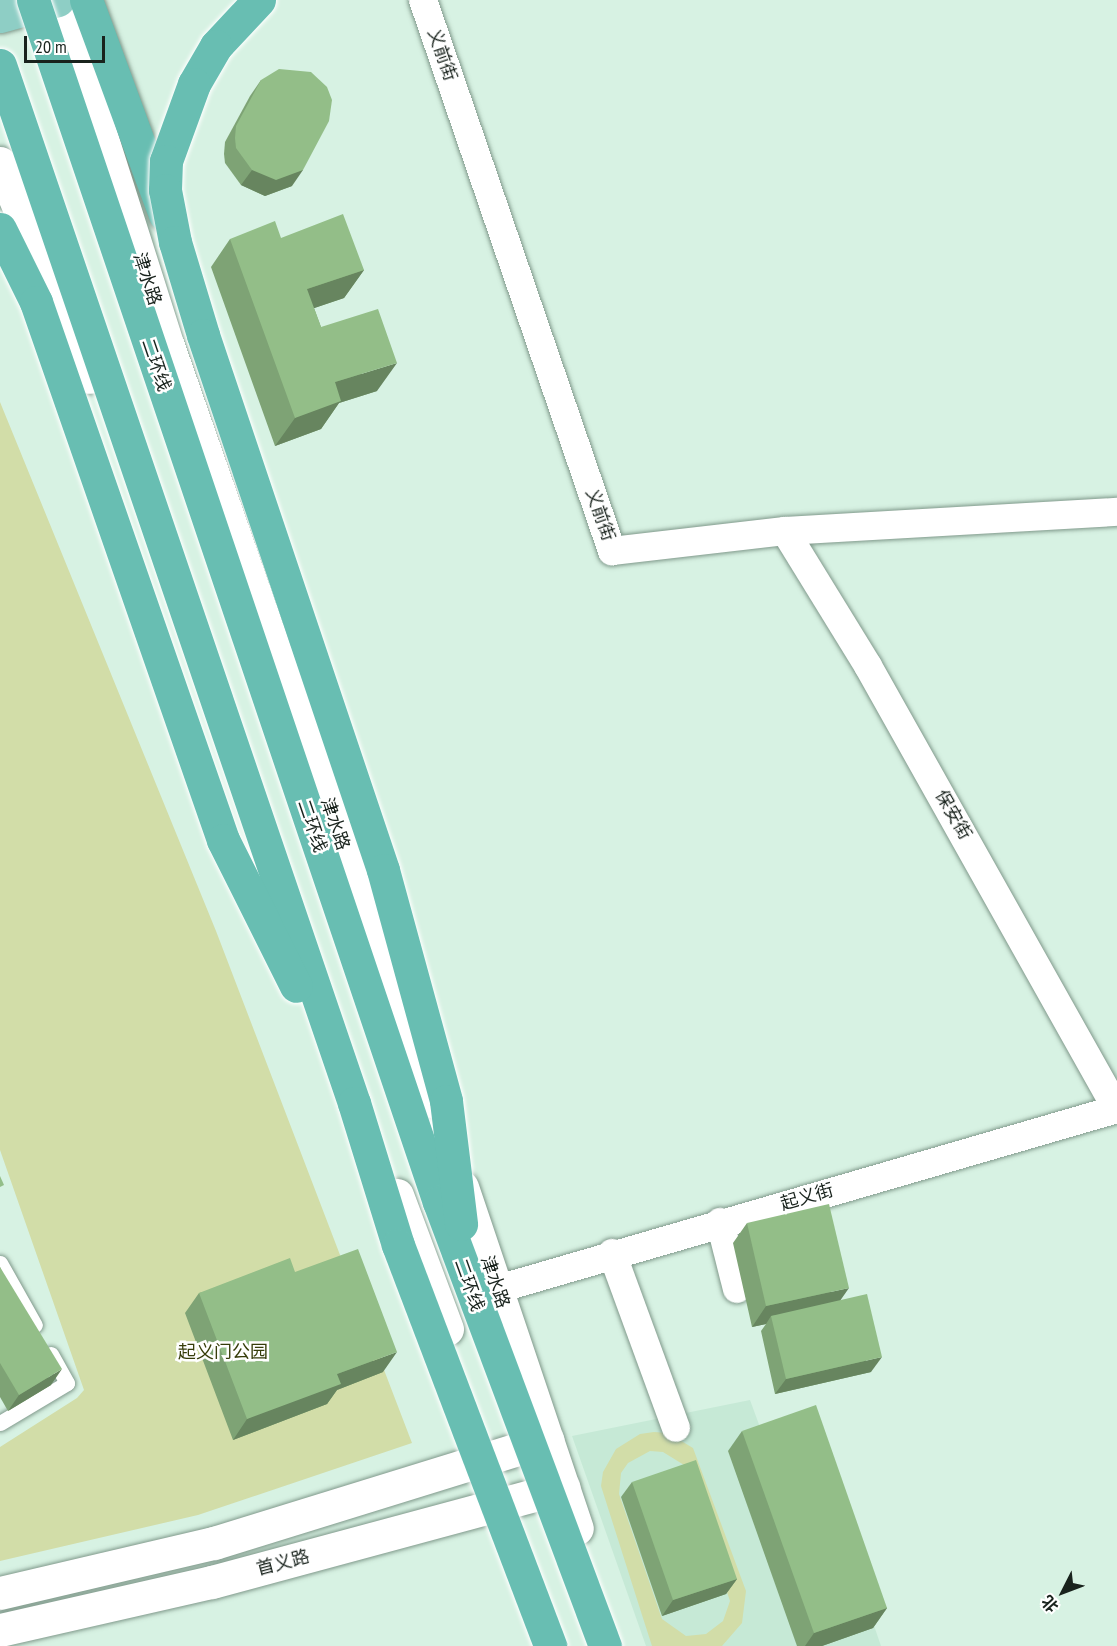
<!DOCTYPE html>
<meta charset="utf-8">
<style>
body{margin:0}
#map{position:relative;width:1117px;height:1646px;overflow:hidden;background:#d7f2e3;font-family:"PT Sans Narrow","Noto Sans SC",sans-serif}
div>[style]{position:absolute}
.built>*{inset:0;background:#c6e9d6}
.green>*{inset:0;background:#d2dda8}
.roads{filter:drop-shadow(0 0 2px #80998b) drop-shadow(0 0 2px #80998b)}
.service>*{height:15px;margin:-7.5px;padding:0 7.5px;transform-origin:7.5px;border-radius:7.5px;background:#fff}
.minor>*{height:28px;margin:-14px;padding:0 14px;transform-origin:14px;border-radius:14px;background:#fff}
.secondary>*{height:33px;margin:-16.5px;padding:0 16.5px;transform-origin:16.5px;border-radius:16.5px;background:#fff}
.primary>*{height:33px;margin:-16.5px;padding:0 16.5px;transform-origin:16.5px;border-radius:16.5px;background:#8ecec5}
.trunk>*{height:33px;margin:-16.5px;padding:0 16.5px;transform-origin:16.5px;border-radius:16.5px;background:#68beb2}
.bridges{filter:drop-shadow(0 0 2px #fff) drop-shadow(0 0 2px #fff)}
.trunk-bridge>*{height:33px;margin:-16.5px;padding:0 16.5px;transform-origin:16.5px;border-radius:16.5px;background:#68beb2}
.wall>*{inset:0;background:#7ea375}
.shaded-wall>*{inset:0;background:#67855f}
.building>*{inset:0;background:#93be88}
span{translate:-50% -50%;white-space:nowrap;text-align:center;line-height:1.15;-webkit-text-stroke:5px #fff;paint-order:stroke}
.street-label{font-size:18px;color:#19231d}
.park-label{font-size:18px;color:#363d0a}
.north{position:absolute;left:1033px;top:1562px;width:60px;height:60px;-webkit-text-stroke:4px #fff;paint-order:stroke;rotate:228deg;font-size:16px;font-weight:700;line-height:24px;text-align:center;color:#19231d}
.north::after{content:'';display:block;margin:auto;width:21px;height:27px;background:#19231d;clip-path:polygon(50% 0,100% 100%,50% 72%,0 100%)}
.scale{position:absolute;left:24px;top:36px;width:81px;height:27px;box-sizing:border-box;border:3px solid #19231d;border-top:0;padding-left:8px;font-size:18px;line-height:21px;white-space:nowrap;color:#19231d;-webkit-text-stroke:4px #fff;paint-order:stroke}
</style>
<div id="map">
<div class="built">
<i style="clip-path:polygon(750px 1400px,761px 1430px,802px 1416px,881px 1646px,646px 1646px,572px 1436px)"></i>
</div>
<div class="green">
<i style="clip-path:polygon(0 402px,216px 931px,412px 1443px,198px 1515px,0 1561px,0 1447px,77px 1398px,84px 1390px,0 1150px)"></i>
<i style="clip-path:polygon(evenodd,654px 1432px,668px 1433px,693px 1448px,746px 1591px,742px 1623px,722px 1646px,652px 1646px,642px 1615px,601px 1486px,603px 1472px,616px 1449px,640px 1434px,654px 1432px,650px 1451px,663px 1452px,684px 1465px,730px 1601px,723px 1621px,706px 1634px,686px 1636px,662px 1619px,619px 1494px,621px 1473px,628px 1463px,650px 1451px)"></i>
</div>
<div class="roads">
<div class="service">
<i style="left:0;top:1263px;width:71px;rotate:60.6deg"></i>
<i style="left:0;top:1423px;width:78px;rotate:-30.8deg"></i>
<i style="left:67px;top:1383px;width:33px;rotate:-119deg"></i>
</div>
<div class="minor">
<i style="left:423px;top:0;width:583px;rotate:71.07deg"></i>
<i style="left:612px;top:551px;width:174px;rotate:-6.6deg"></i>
<i style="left:785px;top:531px;width:333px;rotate:-3.3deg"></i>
<i style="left:785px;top:531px;width:158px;rotate:58.4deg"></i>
<i style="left:868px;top:666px;width:497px;rotate:60.7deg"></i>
<i style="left:1111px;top:1099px;width:6px"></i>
<i style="left:720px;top:1222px;width:69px;rotate:75.8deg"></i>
<i style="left:612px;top:1253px;width:186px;rotate:69.9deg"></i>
<i style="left:498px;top:1289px;width:645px;rotate:-16.21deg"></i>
</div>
<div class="secondary">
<i style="left:58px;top:0;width:363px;rotate:72.4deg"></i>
<i style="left:168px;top:346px;width:800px;rotate:70.73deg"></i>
<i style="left:0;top:163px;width:232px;rotate:67.2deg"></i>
<i style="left:462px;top:1187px;width:360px;rotate:71.4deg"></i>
<i style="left:397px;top:1195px;width:143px;rotate:69.5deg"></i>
<i style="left:0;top:1593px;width:220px;rotate:-13.2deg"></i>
<i style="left:214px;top:1543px;width:349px;rotate:-17.2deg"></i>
<i style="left:0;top:1630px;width:217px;rotate:-12.8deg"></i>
<i style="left:212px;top:1582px;width:364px;rotate:-15.1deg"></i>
</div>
<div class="primary">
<i style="left:0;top:16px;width:60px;rotate:-15.4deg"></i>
</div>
<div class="trunk">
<i style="left:86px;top:0;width:229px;rotate:69.8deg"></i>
</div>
</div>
<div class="bridges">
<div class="trunk-bridge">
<i style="left:33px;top:0;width:1269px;rotate:71.34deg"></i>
<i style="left:439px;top:1202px;width:474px;rotate:69.5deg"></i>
<i style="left:259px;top:0;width:63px;rotate:133.1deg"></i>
<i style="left:216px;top:46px;width:44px;rotate:120.1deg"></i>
<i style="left:194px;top:84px;width:82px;rotate:110deg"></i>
<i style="left:166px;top:161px;width:29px;rotate:92deg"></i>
<i style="left:165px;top:190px;width:53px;rotate:79.1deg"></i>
<i style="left:175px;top:242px;width:97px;rotate:73.2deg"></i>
<i style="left:203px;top:335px;width:564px;rotate:71.4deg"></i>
<i style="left:383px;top:870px;width:239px;rotate:74.7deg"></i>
<i style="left:446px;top:1101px;width:124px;rotate:83deg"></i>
<i style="left:0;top:65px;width:1097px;rotate:71.17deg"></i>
<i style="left:354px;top:1103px;width:149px;rotate:72.8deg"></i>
<i style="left:398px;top:1245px;width:429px;rotate:69.2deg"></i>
<i style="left:0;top:229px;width:81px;rotate:63.7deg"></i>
<i style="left:36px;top:302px;width:570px;rotate:70.83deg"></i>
<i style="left:223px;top:840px;width:163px;rotate:63.4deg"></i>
</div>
</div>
<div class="wall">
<i style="clip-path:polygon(261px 80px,292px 186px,265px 196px,241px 185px,225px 163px,224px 154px,225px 142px,250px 96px)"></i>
<i style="clip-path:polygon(281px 238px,364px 270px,344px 298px,314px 308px,321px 327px,377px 391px,339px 403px,321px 429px,275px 446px,211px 267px,230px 239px)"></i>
<i style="clip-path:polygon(747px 1223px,840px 1300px,871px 1372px,775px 1394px,761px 1331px,766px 1324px,752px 1327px,733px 1243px)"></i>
<i style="clip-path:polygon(0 1267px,51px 1385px,8px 1411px,0 1397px)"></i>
<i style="clip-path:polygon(295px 1272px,383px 1372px,337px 1390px,327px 1404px,233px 1440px,185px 1313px,199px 1293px)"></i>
<i style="clip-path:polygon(742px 1431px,887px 1608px,873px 1628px,822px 1646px,797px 1646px,728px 1451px)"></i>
<i style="clip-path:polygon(632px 1482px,737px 1579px,726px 1594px,662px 1616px,621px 1497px)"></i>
</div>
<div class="shaded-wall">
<i style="clip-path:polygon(252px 170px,303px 170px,292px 186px,265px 196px,241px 185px)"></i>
<i style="clip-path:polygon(364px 270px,344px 298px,288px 317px,307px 289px)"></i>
<i style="clip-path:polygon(397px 363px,377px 391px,339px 403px,321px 429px,275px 446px,295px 418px,335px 382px)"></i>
<i style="clip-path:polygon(849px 1288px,835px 1308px,771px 1316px,766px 1324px,752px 1327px,766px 1306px)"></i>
<i style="clip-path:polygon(397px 1352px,383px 1372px,337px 1390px,327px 1404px,233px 1440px,247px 1419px,337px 1374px)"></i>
<i style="clip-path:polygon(882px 1357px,871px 1372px,775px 1394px,786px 1379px)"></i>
<i style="clip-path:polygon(62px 1369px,51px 1385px,8px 1411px,19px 1395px)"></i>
<i style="clip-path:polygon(737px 1579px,726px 1594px,662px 1616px,673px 1600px)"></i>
<i style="clip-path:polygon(887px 1608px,873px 1628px,822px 1646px,805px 1646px,814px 1633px)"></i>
</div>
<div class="building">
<i style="clip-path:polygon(279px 69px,311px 72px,327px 87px,332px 100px,329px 121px,303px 170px,276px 180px,252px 170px,236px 148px,235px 138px,236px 126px,261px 80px)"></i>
<i style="clip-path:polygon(343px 214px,364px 270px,307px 289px,321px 327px,378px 309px,397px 363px,335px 382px,341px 401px,295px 418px,230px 239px,275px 221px,281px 238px)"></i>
<i style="clip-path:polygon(0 1176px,4px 1185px,0 1187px)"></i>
<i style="clip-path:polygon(829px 1204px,849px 1288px,766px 1306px,747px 1223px)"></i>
<i style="clip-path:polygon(358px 1249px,397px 1352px,337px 1374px,341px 1384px,247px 1419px,199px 1293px,290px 1258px,295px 1272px)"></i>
<i style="clip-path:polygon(0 1267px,62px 1369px,19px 1395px,0 1363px)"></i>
<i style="clip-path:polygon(867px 1294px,882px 1357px,786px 1379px,771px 1316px)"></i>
<i style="clip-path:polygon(816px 1405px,887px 1608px,814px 1633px,742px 1431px)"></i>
<i style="clip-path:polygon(696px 1460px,737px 1579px,673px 1600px,632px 1482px)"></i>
</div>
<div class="street-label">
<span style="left:442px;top:55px;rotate:71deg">义前街</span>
<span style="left:147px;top:279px;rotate:72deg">津水路</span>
<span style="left:156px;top:365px;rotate:71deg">二环线</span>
<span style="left:600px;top:515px;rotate:71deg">义前街</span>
<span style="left:953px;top:815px;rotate:60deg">保安街</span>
<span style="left:335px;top:824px;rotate:71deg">津水路</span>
<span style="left:312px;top:826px;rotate:71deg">二环线</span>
<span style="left:807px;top:1197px;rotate:-16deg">起义街</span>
<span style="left:495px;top:1282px;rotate:71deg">津水路</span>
<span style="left:469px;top:1285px;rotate:70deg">二环线</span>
<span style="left:283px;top:1563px;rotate:-15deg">首义路</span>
</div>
<div class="park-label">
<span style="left:223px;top:1352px">起义门公园</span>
</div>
<div class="north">北</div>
<div class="scale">20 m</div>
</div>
